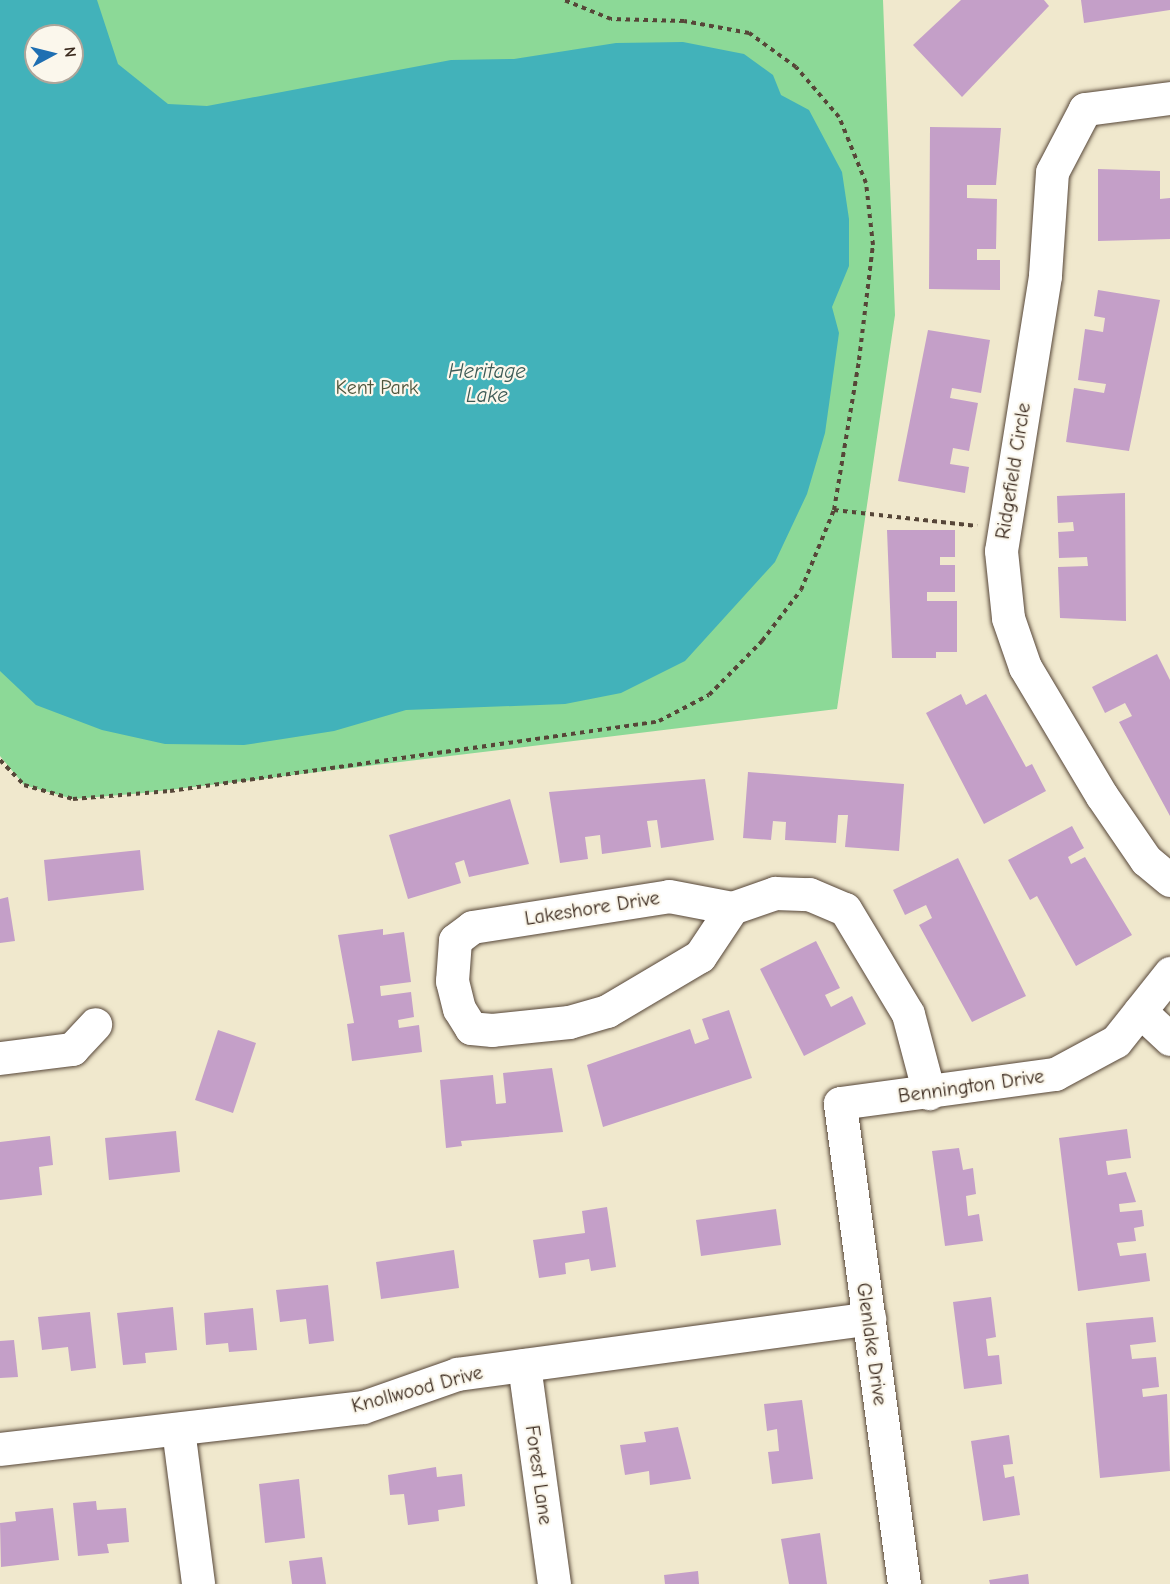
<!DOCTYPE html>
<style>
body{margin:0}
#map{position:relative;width:1170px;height:1584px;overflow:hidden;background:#f0e8cd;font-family:"Comic Neue",sans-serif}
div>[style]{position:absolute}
.green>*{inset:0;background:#8cd997}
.water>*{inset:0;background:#42b2ba}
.building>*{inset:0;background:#c49fc8}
.path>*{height:4px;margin-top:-2px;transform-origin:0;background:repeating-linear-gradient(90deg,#564638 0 4.5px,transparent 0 9px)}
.roads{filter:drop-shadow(0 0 2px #564638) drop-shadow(0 0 2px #564638)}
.minor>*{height:33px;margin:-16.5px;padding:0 16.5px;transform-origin:16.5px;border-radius:16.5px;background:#fff}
span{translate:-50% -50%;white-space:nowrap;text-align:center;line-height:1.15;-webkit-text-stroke:4.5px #fbf7ec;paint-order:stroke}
.park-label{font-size:20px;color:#4f563c}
.street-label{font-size:20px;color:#3b2a1e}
.water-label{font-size:21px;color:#3d5a55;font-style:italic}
.north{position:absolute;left:24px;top:24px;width:60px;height:60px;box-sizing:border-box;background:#fbf7ec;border:2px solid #aea59a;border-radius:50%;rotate:83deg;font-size:16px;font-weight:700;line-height:24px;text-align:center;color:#3b2a1e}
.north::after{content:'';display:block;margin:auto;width:21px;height:27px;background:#1f6fb2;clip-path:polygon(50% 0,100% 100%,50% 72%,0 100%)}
</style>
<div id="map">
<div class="green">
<i style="clip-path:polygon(evenodd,0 0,883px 0,895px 315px,837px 709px,144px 793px,73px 799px,24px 785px,0 756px,0 0,36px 36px,72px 36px,72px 72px,36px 72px,36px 36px)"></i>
</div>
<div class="water">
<i style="clip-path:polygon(evenodd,0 0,97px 0,118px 64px,168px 104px,207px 106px,451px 60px,514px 59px,616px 43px,683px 42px,744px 54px,773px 75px,781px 95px,809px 110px,842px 172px,849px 219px,849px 266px,832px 307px,839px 333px,825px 433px,807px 494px,775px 562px,685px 661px,621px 693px,565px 704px,406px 710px,334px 731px,244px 745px,165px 744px,102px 730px,36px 705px,0 671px,0 0,36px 36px,72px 36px,72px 72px,36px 72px,36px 36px)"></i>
</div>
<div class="building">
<i style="clip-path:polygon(961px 0,1044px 0,1049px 6px,962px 97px,913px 45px)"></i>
<i style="clip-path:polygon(1081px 0,1170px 0,1170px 10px,1084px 23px)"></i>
<i style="clip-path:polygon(930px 127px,1001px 128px,996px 185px,967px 185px,967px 198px,997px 199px,996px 249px,977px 249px,977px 260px,1000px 260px,1000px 290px,929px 289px)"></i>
<i style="clip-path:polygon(1098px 169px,1160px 171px,1160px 199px,1170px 198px,1170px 239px,1098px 241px)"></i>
<i style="clip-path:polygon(1098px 290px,1160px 300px,1129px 451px,1066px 442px,1074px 388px,1104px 393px,1106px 384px,1078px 380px,1085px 329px,1103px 332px,1105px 318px,1094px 316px)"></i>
<i style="clip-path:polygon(928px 330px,990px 340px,981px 393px,952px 388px,950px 398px,978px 403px,969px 451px,953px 448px,950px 464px,969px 467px,965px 493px,898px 481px)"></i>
<i style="clip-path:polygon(1125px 493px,1126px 621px,1060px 618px,1058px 567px,1088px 566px,1087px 557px,1059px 558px,1058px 532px,1074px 531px,1073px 522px,1058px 523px,1057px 496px)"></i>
<i style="clip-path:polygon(887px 530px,955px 530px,955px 557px,940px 557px,940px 565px,955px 565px,955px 592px,927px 592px,927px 601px,957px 601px,957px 652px,936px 652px,936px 658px,892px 658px)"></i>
<i style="clip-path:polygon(1157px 654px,1170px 680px,1170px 816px,1119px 722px,1132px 716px,1125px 703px,1105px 713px,1092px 687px)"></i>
<i style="clip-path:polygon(961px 694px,966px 705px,986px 694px,1026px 767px,1032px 764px,1046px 791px,984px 824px,926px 713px)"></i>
<i style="clip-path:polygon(748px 772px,904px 784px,899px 851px,845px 847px,848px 815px,838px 815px,836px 843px,785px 840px,786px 822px,773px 821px,771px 840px,743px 838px)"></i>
<i style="clip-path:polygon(705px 779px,714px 840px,661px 848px,657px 820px,647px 821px,651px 847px,602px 854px,600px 835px,585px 837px,588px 859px,560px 863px,549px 792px)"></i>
<i style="clip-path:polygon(510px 799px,529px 864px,469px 877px,464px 860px,455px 863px,461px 883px,408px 899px,389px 835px)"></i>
<i style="clip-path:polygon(1072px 826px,1084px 848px,1068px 857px,1071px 864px,1085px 857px,1132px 935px,1076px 966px,1037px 896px,1030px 900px,1008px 860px)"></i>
<i style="clip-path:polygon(140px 850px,144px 890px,48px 901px,44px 860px)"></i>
<i style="clip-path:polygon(958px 858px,1026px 996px,972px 1022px,919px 925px,932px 918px,926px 905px,905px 915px,893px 890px)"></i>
<i style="clip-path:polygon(8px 897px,15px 941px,0 943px,0 899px)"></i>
<i style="clip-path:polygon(383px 929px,383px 935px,404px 932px,411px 982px,380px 986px,381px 996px,411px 992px,414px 1017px,398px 1020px,399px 1028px,419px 1025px,422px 1052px,352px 1061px,347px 1024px,354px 1023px,338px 935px)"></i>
<i style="clip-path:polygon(816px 941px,840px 988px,825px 995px,831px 1007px,852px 996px,866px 1024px,804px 1056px,760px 969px)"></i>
<i style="clip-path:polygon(729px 1010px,752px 1078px,603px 1127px,587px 1065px,690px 1029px,695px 1044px,709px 1039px,702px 1019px)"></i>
<i style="clip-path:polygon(218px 1030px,256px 1043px,233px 1113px,195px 1100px)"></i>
<i style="clip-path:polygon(552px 1068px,563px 1132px,461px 1141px,462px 1146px,446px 1148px,440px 1080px,493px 1075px,496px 1104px,506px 1103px,503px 1073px)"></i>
<i style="clip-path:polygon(1127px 1129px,1131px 1158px,1106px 1161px,1108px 1175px,1126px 1172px,1136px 1202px,1119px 1204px,1120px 1212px,1142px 1210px,1144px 1226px,1134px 1228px,1136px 1241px,1117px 1243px,1120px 1256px,1146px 1253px,1150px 1281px,1078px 1291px,1059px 1138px)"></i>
<i style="clip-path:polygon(176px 1131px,180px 1172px,109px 1180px,105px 1138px)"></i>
<i style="clip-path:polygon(50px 1136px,53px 1165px,39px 1167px,42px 1195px,0 1200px,0 1142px)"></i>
<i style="clip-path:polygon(959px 1148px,963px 1170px,973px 1168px,976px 1194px,966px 1196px,968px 1216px,979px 1214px,983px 1241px,945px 1246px,932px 1151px)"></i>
<i style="clip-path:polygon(607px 1207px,616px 1267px,591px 1271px,589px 1259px,565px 1263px,566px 1274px,539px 1278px,533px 1240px,585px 1233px,582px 1211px)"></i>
<i style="clip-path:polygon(776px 1209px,781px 1245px,701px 1256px,696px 1220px)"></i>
<i style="clip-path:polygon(454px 1250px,459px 1288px,381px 1299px,376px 1262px)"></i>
<i style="clip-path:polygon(328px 1285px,334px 1341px,309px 1344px,306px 1319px,280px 1322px,276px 1290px)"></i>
<i style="clip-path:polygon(991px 1297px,996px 1337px,986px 1339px,988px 1356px,999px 1355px,1002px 1384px,964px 1389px,953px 1302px)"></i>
<i style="clip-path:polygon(173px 1307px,177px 1350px,145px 1353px,146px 1363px,123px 1365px,117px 1313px)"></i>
<i style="clip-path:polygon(253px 1308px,257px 1350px,229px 1352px,228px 1343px,206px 1345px,204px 1313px)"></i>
<i style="clip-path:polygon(90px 1312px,96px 1368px,71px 1371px,68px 1347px,42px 1350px,38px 1317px)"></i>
<i style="clip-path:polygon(1153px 1317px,1156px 1342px,1130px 1345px,1132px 1359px,1156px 1357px,1159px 1387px,1142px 1389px,1143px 1397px,1167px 1394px,1170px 1471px,1100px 1478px,1086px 1323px)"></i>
<i style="clip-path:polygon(14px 1340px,18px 1377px,0 1378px,0 1341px)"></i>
<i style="clip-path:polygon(802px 1400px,813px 1479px,772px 1484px,768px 1452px,779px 1451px,777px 1429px,767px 1431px,764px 1404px)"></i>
<i style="clip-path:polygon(678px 1427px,691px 1479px,650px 1485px,649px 1471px,625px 1475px,620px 1445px,646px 1442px,644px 1432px)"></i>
<i style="clip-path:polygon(1009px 1435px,1013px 1464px,1003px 1465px,1005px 1478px,1014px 1476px,1020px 1515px,983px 1521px,971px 1441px)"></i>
<i style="clip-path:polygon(436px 1467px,437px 1477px,462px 1474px,465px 1506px,438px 1510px,439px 1521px,408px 1525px,404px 1494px,390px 1495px,388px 1475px)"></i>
<i style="clip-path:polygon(299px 1479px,305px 1538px,265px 1543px,259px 1484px)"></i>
<i style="clip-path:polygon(96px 1501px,97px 1510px,126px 1508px,129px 1542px,107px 1544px,109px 1553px,78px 1556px,73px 1503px)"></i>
<i style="clip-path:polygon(53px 1508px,59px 1560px,1px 1567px,0 1523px,16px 1521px,15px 1512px)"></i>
<i style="clip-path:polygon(820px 1533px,827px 1584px,789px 1584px,781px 1539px)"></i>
<i style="clip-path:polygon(322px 1557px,326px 1584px,292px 1584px,289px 1561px)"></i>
<i style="clip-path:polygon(698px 1571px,699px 1584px,665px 1584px,664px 1575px)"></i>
<i style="clip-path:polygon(1028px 1574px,1029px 1584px,990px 1584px,989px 1580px)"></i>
</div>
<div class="path">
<i style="left:834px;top:510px;width:144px;rotate:6.4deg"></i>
<i style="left:0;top:760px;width:35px;rotate:46deg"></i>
<i style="left:24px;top:785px;width:51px;rotate:15.9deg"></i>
<i style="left:73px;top:799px;width:97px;rotate:-4.7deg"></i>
<i style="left:170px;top:791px;width:494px;rotate:-8.1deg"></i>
<i style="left:659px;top:721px;width:56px;rotate:-27.5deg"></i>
<i style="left:709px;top:695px;width:76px;rotate:-45.5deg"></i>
<i style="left:762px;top:641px;width:64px;rotate:-52.6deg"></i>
<i style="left:801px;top:590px;width:87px;rotate:-67.6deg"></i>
<i style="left:834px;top:510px;width:152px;rotate:-80.5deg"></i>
<i style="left:859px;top:360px;width:116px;rotate:-83.1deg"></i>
<i style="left:873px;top:245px;width:62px;rotate:-96.4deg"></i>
<i style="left:866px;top:183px;width:71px;rotate:-112.2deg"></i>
<i style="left:839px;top:117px;width:66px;rotate:-130.7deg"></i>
<i style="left:796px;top:67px;width:58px;rotate:-144.1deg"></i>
<i style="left:749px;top:33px;width:66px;rotate:-169.5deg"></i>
<i style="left:684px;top:21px;width:73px;rotate:-178.4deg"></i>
<i style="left:611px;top:19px;width:51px;rotate:-158deg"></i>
</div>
<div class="roads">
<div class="minor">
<i style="left:1170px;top:98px;width:86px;rotate:172.6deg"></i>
<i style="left:1085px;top:109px;width:71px;rotate:117.6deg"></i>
<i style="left:1052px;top:172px;width:104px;rotate:93.9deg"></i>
<i style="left:1045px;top:276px;width:278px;rotate:99.1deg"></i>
<i style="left:1001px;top:551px;width:67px;rotate:84deg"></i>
<i style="left:1008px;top:618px;width:52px;rotate:70.9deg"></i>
<i style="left:1025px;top:667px;width:150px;rotate:59.2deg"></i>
<i style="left:1102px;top:796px;width:78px;rotate:55.5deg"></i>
<i style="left:1146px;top:860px;width:31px;rotate:40deg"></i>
<i style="left:732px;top:908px;width:58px;rotate:123.7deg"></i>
<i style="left:700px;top:956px;width:108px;rotate:149.4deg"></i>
<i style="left:607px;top:1011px;width:40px;rotate:164deg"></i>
<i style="left:569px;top:1022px;width:77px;rotate:174.1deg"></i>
<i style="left:492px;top:1030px;width:21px;rotate:-175deg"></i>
<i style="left:471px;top:1028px;width:22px;rotate:-122deg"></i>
<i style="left:459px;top:1009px;width:29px;rotate:-104deg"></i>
<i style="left:452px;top:981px;width:41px;rotate:-85.8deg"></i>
<i style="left:455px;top:940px;width:21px;rotate:-37deg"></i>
<i style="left:472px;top:927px;width:199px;rotate:-8.9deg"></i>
<i style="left:669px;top:896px;width:64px;rotate:10.8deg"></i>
<i style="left:732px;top:908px;width:46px;rotate:-19.2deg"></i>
<i style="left:775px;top:893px;width:34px;rotate:2deg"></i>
<i style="left:809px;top:894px;width:39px;rotate:23deg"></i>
<i style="left:845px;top:909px;width:122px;rotate:59deg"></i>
<i style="left:908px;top:1014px;width:82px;rotate:75.1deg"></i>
<i style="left:1140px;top:1011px;width:41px;rotate:43deg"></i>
<i style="left:0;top:1058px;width:73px;rotate:-7.1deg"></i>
<i style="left:72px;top:1049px;width:34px;rotate:-47deg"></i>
<i style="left:524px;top:1365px;width:221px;rotate:82.2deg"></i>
<i style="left:178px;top:1429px;width:156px;rotate:82.6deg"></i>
<i style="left:0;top:1449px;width:365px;rotate:-6.6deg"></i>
<i style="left:363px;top:1407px;width:100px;rotate:-19.3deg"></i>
<i style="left:457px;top:1374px;width:416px;rotate:-7.7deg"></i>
<i style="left:904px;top:1584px;width:485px;rotate:-97.6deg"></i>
<i style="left:840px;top:1103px;width:217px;rotate:-7.7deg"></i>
<i style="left:1055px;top:1074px;width:69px;rotate:-28.4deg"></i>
<i style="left:1116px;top:1041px;width:87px;rotate:-51.5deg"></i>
</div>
</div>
<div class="park-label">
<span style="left:377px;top:387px">Kent Park</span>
</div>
<div class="street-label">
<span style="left:1013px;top:471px;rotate:-81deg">Ridgefield Circle</span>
<span style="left:592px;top:908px;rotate:-9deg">Lakeshore Drive</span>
<span style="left:971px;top:1086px;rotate:-8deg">Bennington Drive</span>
<span style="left:872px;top:1344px;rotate:82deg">Glenlake Drive</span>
<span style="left:417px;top:1389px;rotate:-15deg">Knollwood Drive</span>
<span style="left:539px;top:1475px;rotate:82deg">Forest Lane</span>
</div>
<div class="water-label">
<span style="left:487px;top:383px">Heritage<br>Lake</span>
</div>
<div class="north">N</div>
</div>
